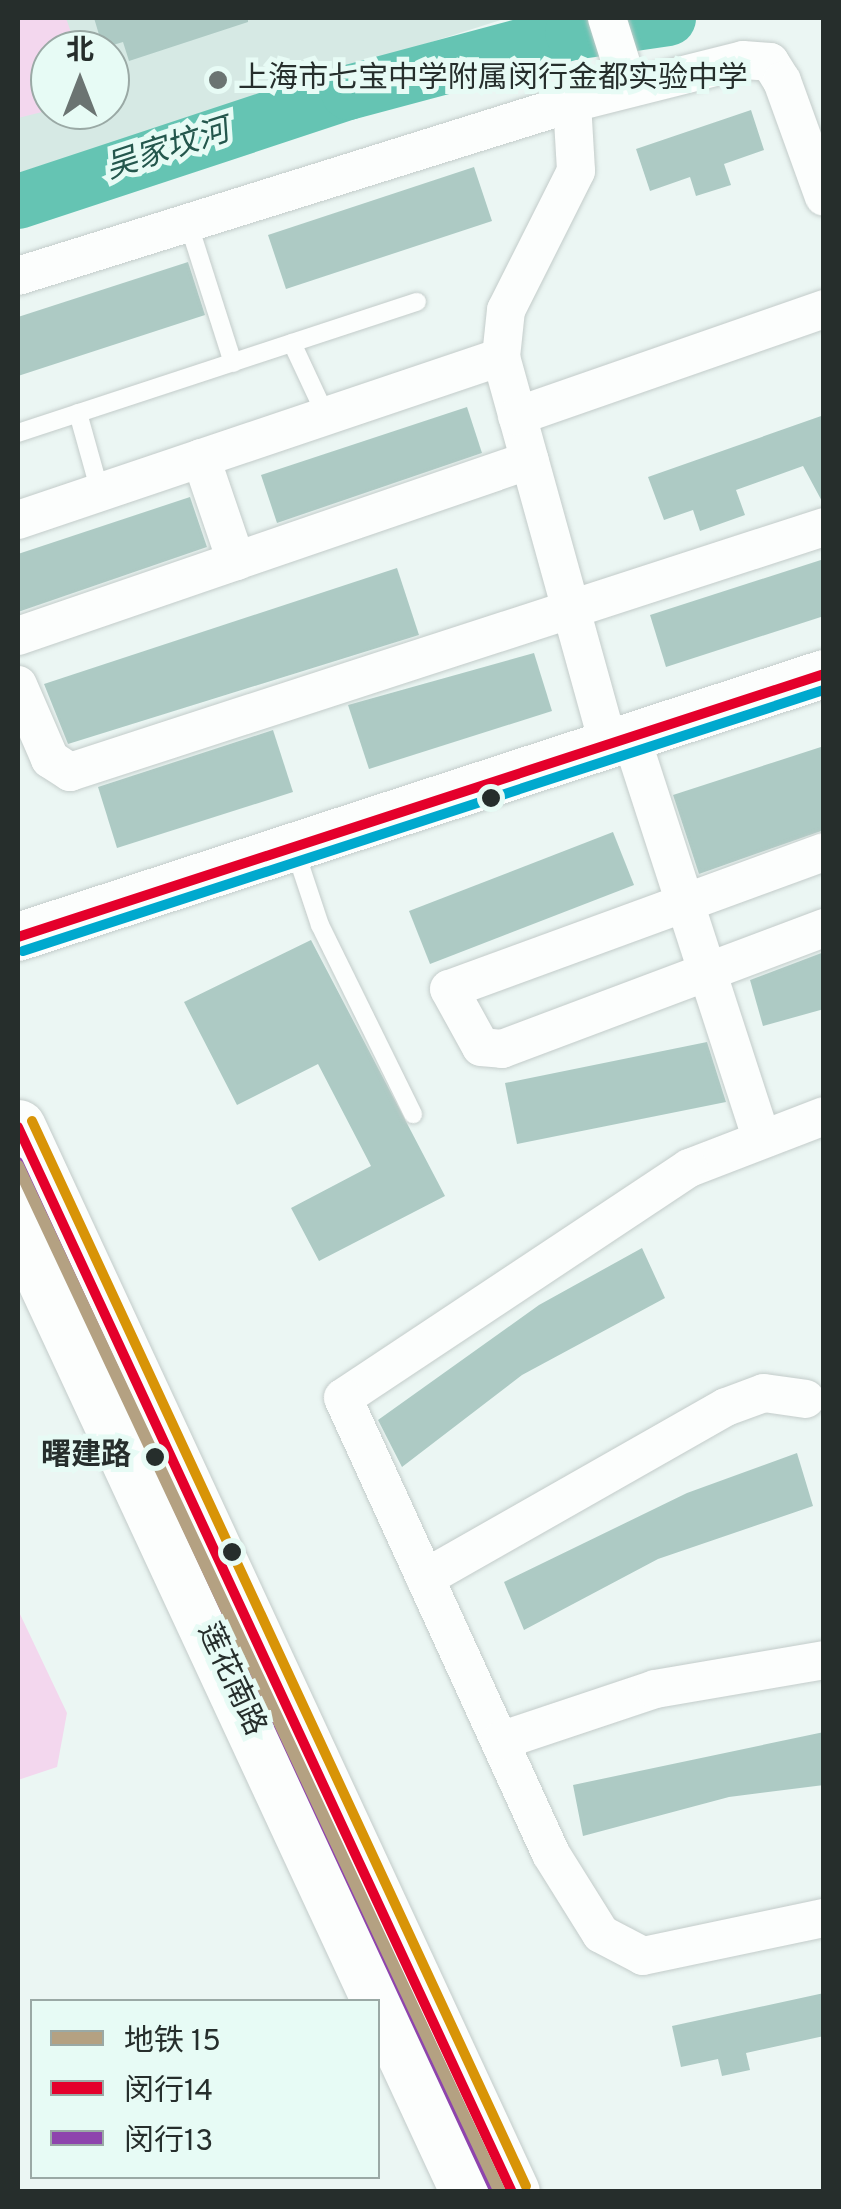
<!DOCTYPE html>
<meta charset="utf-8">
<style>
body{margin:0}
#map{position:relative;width:841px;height:2209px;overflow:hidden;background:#ebf6f3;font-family:Overpass,"Noto Sans SC",sans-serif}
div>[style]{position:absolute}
.built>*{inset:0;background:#d6e9e4}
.green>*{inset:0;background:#f3d7ee}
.river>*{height:55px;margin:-27.5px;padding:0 27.5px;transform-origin:27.5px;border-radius:27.5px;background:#65c4b3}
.building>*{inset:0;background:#adcac4}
.roads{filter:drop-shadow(0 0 2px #c3ccca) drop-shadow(0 0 2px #c3ccca)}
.service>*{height:18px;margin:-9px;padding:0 9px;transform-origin:9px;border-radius:9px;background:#fcfefd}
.minor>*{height:38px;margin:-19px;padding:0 19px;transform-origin:19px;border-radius:19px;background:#fcfefd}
.tertiary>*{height:48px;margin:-24px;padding:0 24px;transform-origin:24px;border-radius:24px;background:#fcfefd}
.primary>*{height:55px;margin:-27.5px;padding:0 27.5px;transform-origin:27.5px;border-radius:27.5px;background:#fcfefd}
.bus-1>*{height:10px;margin:-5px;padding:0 5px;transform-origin:5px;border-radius:5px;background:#e4002b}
.bus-2>*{height:10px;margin:-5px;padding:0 5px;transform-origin:5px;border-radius:5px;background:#8e44ad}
.bus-3>*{height:10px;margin:-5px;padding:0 5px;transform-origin:5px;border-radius:5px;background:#d89407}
.bus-4>*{height:10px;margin:-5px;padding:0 5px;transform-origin:5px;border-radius:5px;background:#00a9ce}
.metro-1>*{height:12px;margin:-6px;padding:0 6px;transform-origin:6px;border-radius:6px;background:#b4a182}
.dots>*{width:28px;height:28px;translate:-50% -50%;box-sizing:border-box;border:5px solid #e7fbf5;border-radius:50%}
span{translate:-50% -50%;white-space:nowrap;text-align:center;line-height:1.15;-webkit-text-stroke:10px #e7fbf5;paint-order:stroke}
.poi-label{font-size:30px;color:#262e2c}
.left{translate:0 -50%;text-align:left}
.stop-label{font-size:30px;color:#262e2c;font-weight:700}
.right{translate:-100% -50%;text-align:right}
.street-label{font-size:30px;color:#262e2c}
.water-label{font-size:32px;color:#24574d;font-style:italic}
.frame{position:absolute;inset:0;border:20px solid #262e2c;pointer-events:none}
.legend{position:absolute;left:30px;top:1999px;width:350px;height:180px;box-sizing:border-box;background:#e7fbf5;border:2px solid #9aa9a5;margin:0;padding:12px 18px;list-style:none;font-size:30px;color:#262e2c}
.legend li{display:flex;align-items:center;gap:20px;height:50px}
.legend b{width:50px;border:2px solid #9aa9a5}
.north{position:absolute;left:30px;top:30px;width:100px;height:100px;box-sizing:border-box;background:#e7fbf5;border:2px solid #9aa9a5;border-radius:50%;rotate:0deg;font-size:28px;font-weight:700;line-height:40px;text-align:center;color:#262e2c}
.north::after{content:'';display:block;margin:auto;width:35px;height:45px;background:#6b7472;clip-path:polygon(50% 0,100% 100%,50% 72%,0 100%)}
</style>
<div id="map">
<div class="built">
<i style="clip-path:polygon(evenodd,18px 18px,507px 18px,18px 173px,18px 18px,50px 50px,110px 50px,110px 110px,50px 110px,50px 50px)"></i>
</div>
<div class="green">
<i style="clip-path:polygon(18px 18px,66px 18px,77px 50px,50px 50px,50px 110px,18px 118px)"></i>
<i style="clip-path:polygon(18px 1610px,67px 1713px,57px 1767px,18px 1780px)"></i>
</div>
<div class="river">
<i style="left:18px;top:201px;width:348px;rotate:-18.3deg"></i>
<i style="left:348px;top:92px;width:232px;rotate:-15deg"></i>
<i style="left:572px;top:32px;width:97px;rotate:-8.3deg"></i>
</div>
<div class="building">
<i style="clip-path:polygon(94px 18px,248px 18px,248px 22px,129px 61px,123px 42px,103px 48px)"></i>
<i style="clip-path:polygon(751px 110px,764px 150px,724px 164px,731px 185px,696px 196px,690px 177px,650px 191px,636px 149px)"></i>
<i style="clip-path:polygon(474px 167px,492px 221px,286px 289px,268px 235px)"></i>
<i style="clip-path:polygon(188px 262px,205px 315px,18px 376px,18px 317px)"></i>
<i style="clip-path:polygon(467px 407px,482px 453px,277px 523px,261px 475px)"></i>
<i style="clip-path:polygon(824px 415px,824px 505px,803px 466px,736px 490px,745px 515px,700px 531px,693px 510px,664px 520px,648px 477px)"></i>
<i style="clip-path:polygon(190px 497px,207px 547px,18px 612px,18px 554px)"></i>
<i style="clip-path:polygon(824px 559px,824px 616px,666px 667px,650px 615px)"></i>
<i style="clip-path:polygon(397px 568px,419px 635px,68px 744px,44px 684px)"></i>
<i style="clip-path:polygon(534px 653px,552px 711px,369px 769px,348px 705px)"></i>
<i style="clip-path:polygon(273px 730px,293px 792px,117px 848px,98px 787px)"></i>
<i style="clip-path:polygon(824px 746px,824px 830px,699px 874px,673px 795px)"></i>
<i style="clip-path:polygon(613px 832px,634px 885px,430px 964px,409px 911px)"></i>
<i style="clip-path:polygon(311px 940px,445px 1196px,319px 1261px,291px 1208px,371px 1166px,318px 1064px,237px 1105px,184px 1002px)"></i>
<i style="clip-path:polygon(824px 952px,824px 1009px,763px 1026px,750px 980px)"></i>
<i style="clip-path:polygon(707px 1042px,726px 1102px,517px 1144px,505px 1083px)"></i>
<i style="clip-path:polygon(642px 1248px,665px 1298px,522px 1375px,402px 1467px,378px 1420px,539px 1305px)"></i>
<i style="clip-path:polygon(797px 1453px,813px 1506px,658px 1559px,524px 1630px,504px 1582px,687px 1493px)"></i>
<i style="clip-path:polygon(824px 1732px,824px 1785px,729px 1797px,583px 1836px,573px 1785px)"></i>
<i style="clip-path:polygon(824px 1993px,824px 2036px,746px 2053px,750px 2070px,722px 2076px,718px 2059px,681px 2067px,672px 2026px)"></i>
</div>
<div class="roads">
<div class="service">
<i style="left:188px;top:222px;width:148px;rotate:72.3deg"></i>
<i style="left:292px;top:343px;width:81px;rotate:65deg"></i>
<i style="left:78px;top:413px;width:82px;rotate:74.4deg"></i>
<i style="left:18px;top:433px;width:420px;rotate:-18.2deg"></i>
<i style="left:294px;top:847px;width:82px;rotate:71.6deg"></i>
<i style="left:320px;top:925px;width:211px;rotate:63.8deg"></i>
</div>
<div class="minor">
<i style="left:607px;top:18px;width:73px;rotate:72.6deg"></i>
<i style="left:572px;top:103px;width:68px;rotate:86.6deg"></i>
<i style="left:576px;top:171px;width:156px;rotate:116.7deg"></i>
<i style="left:506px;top:310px;width:47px;rotate:96.1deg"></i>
<i style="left:501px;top:357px;width:402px;rotate:74.5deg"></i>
<i style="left:18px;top:276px;width:580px;rotate:-17.34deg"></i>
<i style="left:572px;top:103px;width:176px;rotate:-14.1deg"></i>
<i style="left:743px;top:60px;width:27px;rotate:4deg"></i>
<i style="left:770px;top:62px;width:22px;rotate:58deg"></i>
<i style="left:782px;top:81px;width:123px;rotate:70.1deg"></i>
<i style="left:517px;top:416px;width:325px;rotate:-19.2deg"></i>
<i style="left:201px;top:458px;width:109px;rotate:71.2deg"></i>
<i style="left:18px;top:520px;width:510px;rotate:-18.65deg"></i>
<i style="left:18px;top:636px;width:541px;rotate:-18.97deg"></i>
<i style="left:18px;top:685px;width:81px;rotate:66.6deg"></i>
<i style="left:50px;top:759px;width:24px;rotate:33deg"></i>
<i style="left:70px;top:772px;width:793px;rotate:-18deg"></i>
<i style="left:631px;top:737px;width:421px;rotate:72deg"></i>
<i style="left:824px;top:852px;width:399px;rotate:159.9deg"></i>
<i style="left:449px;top:989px;width:66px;rotate:61.1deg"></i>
<i style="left:481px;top:1047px;width:21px;rotate:5deg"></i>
<i style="left:502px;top:1049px;width:344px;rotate:-20.6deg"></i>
<i style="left:824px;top:1116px;width:145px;rotate:158.9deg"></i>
<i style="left:689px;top:1168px;width:415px;rotate:146.4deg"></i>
<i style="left:343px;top:1398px;width:501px;rotate:65.48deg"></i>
<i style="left:551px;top:1854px;width:94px;rotate:58deg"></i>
<i style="left:601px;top:1934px;width:47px;rotate:27.6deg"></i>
<i style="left:643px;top:1956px;width:185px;rotate:-11.9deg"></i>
<i style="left:425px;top:1578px;width:346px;rotate:-29.6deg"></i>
<i style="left:726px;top:1407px;width:40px;rotate:-20.2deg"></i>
<i style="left:764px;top:1393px;width:42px;rotate:8.1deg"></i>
<i style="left:500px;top:1741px;width:163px;rotate:-18.5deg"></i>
<i style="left:655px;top:1689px;width:171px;rotate:-9.7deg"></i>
</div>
<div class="tertiary">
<i style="left:18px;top:937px;width:848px;rotate:-18.07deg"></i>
</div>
<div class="primary">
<i style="left:18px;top:1127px;width:1174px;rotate:65.12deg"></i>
<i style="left:18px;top:1223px;width:1068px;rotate:65.09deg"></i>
</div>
</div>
<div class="bus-1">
<i style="left:18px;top:937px;width:848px;rotate:-18.07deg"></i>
<i style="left:18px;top:1127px;width:1174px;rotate:65.12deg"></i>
</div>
<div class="bus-2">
<i style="left:18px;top:1162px;width:1135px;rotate:65.15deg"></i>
</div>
<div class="bus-3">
<i style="left:32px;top:1121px;width:1174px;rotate:65.12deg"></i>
</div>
<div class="bus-4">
<i style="left:23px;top:951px;width:842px;rotate:-18.05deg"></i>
</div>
<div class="metro-1">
<i style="left:18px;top:1166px;width:1134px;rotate:64.84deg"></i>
</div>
<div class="dots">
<i style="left:218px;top:80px;background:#6b7472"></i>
<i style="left:491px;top:798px;background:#262e2c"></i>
<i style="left:155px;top:1457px;background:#262e2c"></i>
<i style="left:232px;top:1552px;background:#262e2c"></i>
</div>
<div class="poi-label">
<span class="left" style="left:238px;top:80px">上海市七宝中学附属闵行金都实验中学</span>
</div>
<div class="stop-label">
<span class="right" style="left:131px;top:1457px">曙建路</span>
</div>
<div class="street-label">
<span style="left:230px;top:1680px;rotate:65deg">莲花南路</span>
</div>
<div class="water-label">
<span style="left:168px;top:151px;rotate:-18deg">吴家坟河</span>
</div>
<div class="frame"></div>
<ul class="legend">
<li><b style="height:12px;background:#b4a182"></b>地铁 15</li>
<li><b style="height:12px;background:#e4002b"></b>闵行14</li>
<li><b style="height:12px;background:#8e44ad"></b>闵行13</li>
</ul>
<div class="north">北</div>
</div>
